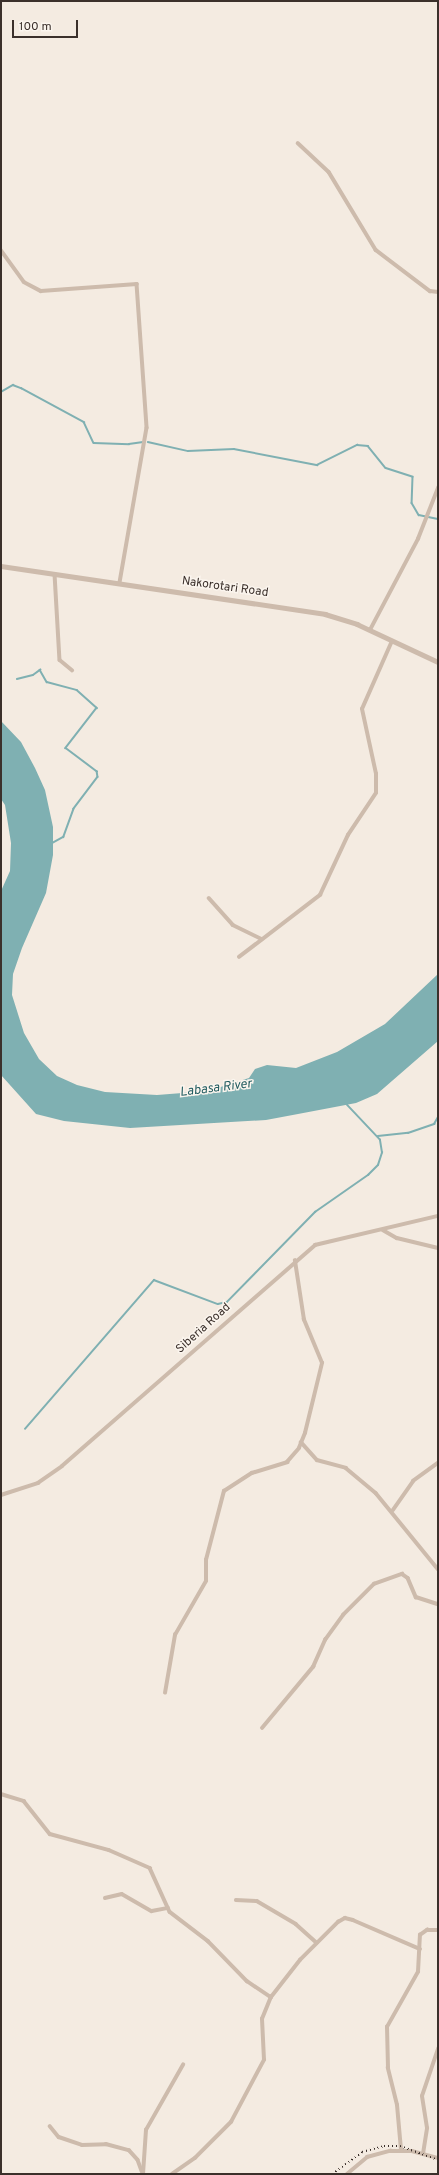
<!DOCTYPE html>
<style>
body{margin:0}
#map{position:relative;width:439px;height:2175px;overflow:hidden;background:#f4ebe1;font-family:Overpass,sans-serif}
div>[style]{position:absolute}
.water>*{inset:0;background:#7fb0b2}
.stream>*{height:1.5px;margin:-0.75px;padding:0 0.75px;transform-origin:0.75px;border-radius:0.75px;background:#7fb0b2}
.minor>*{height:3.5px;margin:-1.75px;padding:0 1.75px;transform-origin:1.75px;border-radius:1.75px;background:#cdbbac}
.tertiary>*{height:4.5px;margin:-2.25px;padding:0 2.25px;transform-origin:2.25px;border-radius:2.25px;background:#cdbbac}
.rail>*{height:1.5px;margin-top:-0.75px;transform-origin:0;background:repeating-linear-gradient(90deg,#3b302b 0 1px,transparent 0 4px)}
span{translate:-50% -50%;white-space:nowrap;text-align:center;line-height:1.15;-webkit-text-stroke:3px #fbf5ee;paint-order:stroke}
.street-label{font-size:12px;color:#3b302b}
.water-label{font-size:13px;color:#1f5a5e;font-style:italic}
.frame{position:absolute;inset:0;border:2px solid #3b302b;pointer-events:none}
.scale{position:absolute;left:12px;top:20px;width:66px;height:18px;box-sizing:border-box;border:2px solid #3b302b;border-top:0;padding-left:5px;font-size:12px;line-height:14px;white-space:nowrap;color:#3b302b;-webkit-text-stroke:3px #fbf5ee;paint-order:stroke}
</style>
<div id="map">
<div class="water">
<i style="clip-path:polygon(1px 721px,21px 742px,35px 768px,45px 790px,53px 827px,53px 855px,46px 893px,22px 948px,13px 974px,12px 995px,24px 1033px,39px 1059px,57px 1076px,77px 1085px,105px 1092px,157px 1095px,208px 1091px,249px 1078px,255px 1069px,267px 1065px,296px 1068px,337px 1052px,385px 1024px,438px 974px,438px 1041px,377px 1094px,356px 1103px,298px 1114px,266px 1120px,130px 1128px,64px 1121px,36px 1114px,1px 1075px,1px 891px,10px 871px,11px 843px,5px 805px,1px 799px)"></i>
</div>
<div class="stream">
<i style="left:1px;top:392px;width:14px;rotate:-30deg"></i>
<i style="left:13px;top:385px;width:9px;rotate:21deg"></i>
<i style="left:21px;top:388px;width:72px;rotate:28.4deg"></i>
<i style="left:84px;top:422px;width:23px;rotate:65deg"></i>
<i style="left:94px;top:443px;width:35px;rotate:2deg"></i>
<i style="left:129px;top:444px;width:14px;rotate:-8deg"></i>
<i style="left:148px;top:442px;width:41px;rotate:12.7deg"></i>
<i style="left:188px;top:451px;width:46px;rotate:-2.5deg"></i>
<i style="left:234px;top:449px;width:85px;rotate:10.9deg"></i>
<i style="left:317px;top:465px;width:45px;rotate:-26.6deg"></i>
<i style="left:357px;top:445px;width:11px;rotate:5deg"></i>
<i style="left:368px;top:446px;width:28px;rotate:51deg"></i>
<i style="left:386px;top:468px;width:28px;rotate:18deg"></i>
<i style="left:413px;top:477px;width:26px;rotate:92deg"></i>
<i style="left:412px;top:503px;width:14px;rotate:60deg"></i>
<i style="left:419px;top:515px;width:19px;rotate:12deg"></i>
<i style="left:17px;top:679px;width:16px;rotate:-14deg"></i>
<i style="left:33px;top:675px;width:9px;rotate:-36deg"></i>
<i style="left:40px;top:670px;width:14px;rotate:60deg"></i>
<i style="left:47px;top:682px;width:31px;rotate:15deg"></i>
<i style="left:77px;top:690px;width:27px;rotate:42deg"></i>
<i style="left:97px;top:708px;width:51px;rotate:127.8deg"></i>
<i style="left:66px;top:748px;width:39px;rotate:37deg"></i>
<i style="left:97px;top:771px;width:6px;rotate:81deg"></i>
<i style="left:98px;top:777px;width:40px;rotate:127deg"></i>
<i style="left:74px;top:809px;width:30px;rotate:110deg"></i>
<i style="left:64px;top:837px;width:13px;rotate:151deg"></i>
<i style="left:378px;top:1136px;width:30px;rotate:-6deg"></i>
<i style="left:408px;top:1133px;width:28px;rotate:-19deg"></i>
<i style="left:434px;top:1124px;width:8px;rotate:-60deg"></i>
<i style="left:25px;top:1429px;width:197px;rotate:-49.1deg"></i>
<i style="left:154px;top:1280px;width:68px;rotate:20.6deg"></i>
<i style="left:218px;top:1304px;width:9px;rotate:-13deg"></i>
<i style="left:227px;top:1302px;width:126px;rotate:-45.6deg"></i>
<i style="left:315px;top:1212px;width:65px;rotate:-34.9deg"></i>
<i style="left:368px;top:1175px;width:14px;rotate:-45deg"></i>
<i style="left:378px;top:1165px;width:13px;rotate:-72deg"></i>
<i style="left:382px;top:1153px;width:13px;rotate:-99deg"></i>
<i style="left:380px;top:1140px;width:50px;rotate:-133.4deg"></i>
</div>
<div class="minor">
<i style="left:298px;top:143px;width:42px;rotate:43.1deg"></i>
<i style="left:329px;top:172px;width:91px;rotate:58.9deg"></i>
<i style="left:376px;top:250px;width:68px;rotate:37.2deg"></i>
<i style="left:430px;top:291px;width:8px;rotate:7deg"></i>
<i style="left:1px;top:250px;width:39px;rotate:54deg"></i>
<i style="left:24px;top:282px;width:19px;rotate:28deg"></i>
<i style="left:41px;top:291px;width:96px;rotate:-4.2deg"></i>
<i style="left:137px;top:284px;width:144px;rotate:86deg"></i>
<i style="left:147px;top:428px;width:157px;rotate:99.9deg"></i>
<i style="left:55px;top:574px;width:86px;rotate:86.7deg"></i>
<i style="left:60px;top:660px;width:16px;rotate:40deg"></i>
<i style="left:370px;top:630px;width:103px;rotate:-62.2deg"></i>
<i style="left:418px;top:539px;width:55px;rotate:-68.6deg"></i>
<i style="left:209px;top:898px;width:36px;rotate:48deg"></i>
<i style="left:233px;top:925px;width:32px;rotate:26deg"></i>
<i style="left:239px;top:957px;width:102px;rotate:-37.4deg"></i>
<i style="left:320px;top:895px;width:66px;rotate:-65deg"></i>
<i style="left:348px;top:835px;width:50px;rotate:-56.3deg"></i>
<i style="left:376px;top:793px;width:19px;rotate:-90deg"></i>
<i style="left:376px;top:774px;width:66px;rotate:-102.2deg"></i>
<i style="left:362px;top:709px;width:74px;rotate:-66.2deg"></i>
<i style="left:383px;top:1230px;width:16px;rotate:30deg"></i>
<i style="left:397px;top:1238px;width:42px;rotate:13.7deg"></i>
<i style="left:301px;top:1442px;width:24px;rotate:48deg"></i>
<i style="left:317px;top:1460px;width:30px;rotate:15deg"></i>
<i style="left:346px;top:1468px;width:39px;rotate:40deg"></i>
<i style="left:376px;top:1493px;width:98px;rotate:50.8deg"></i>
<i style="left:1px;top:1495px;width:39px;rotate:-18deg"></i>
<i style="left:38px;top:1483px;width:29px;rotate:-35deg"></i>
<i style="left:62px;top:1466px;width:336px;rotate:-41.1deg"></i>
<i style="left:315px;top:1245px;width:126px;rotate:-13.3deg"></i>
<i style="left:393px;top:1510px;width:35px;rotate:-55deg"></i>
<i style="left:413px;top:1481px;width:31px;rotate:-36deg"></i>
<i style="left:165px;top:1693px;width:59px;rotate:-80.2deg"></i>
<i style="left:175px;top:1635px;width:62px;rotate:-60.1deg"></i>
<i style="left:206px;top:1581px;width:21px;rotate:-90deg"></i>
<i style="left:206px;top:1560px;width:71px;rotate:-75.4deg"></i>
<i style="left:224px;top:1491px;width:33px;rotate:-33deg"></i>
<i style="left:252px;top:1473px;width:37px;rotate:-17deg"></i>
<i style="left:287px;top:1462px;width:18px;rotate:-49deg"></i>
<i style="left:299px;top:1448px;width:16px;rotate:-68deg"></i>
<i style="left:305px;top:1433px;width:72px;rotate:-76.3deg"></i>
<i style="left:322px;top:1363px;width:47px;rotate:-112.7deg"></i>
<i style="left:304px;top:1320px;width:60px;rotate:-98.7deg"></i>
<i style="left:262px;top:1728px;width:80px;rotate:-50.1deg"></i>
<i style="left:313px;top:1667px;width:30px;rotate:-66deg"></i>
<i style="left:325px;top:1640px;width:31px;rotate:-54deg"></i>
<i style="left:343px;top:1615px;width:44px;rotate:-45deg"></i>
<i style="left:374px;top:1584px;width:30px;rotate:-20deg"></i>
<i style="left:402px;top:1574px;width:7px;rotate:34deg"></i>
<i style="left:408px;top:1578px;width:21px;rotate:67deg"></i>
<i style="left:416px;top:1597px;width:23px;rotate:18deg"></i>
<i style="left:1px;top:1794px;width:24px;rotate:17deg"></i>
<i style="left:24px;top:1801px;width:42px;rotate:51.8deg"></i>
<i style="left:50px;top:1834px;width:61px;rotate:15.2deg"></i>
<i style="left:109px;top:1850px;width:45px;rotate:23.7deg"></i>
<i style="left:150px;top:1868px;width:48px;rotate:65.6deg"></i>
<i style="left:170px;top:1912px;width:48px;rotate:37.3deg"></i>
<i style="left:208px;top:1941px;width:56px;rotate:45.7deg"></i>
<i style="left:247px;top:1981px;width:29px;rotate:34deg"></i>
<i style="left:105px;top:1898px;width:17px;rotate:-13deg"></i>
<i style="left:122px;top:1894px;width:34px;rotate:30deg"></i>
<i style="left:152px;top:1911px;width:16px;rotate:-11deg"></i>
<i style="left:236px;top:1900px;width:21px;rotate:3deg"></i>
<i style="left:257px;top:1901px;width:45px;rotate:30.5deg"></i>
<i style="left:296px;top:1924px;width:28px;rotate:42deg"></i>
<i style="left:50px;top:2126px;width:14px;rotate:51deg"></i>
<i style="left:59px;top:2137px;width:24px;rotate:19deg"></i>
<i style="left:82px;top:2145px;width:24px;rotate:-2deg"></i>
<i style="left:106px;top:2144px;width:24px;rotate:15deg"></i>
<i style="left:129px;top:2150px;width:13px;rotate:48deg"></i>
<i style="left:138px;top:2160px;width:12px;rotate:70deg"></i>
<i style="left:401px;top:2150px;width:45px;rotate:-95.1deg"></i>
<i style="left:397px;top:2105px;width:38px;rotate:-104deg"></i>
<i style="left:388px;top:2068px;width:41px;rotate:-91.4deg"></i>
<i style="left:387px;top:2027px;width:63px;rotate:-60.6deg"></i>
<i style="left:418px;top:1972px;width:37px;rotate:-87deg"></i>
<i style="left:420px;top:1935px;width:9px;rotate:-36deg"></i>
<i style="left:427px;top:1930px;width:11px"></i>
<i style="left:423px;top:2154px;width:26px;rotate:-81deg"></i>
<i style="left:427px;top:2128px;width:32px;rotate:-99deg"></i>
<i style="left:422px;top:2096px;width:50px;rotate:-71.2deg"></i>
<i style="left:143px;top:2174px;width:44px;rotate:-86.1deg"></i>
<i style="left:146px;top:2130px;width:75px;rotate:-60.4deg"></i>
<i style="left:172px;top:2174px;width:28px;rotate:-35deg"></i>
<i style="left:195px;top:2158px;width:51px;rotate:-45deg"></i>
<i style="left:231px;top:2122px;width:70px;rotate:-62deg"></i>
<i style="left:264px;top:2060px;width:41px;rotate:-92.8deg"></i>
<i style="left:262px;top:2019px;width:24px;rotate:-68deg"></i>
<i style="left:271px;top:1997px;width:47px;rotate:-51.9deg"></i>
<i style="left:300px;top:1960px;width:54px;rotate:-45deg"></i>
<i style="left:338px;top:1922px;width:8px;rotate:-30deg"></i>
<i style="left:345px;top:1918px;width:8px;rotate:14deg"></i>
<i style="left:353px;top:1920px;width:73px;rotate:23.4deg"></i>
<i style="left:347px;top:2174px;width:26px;rotate:-40deg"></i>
<i style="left:367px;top:2157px;width:24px;rotate:-15deg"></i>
<i style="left:390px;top:2151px;width:22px"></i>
<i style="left:412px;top:2151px;width:27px;rotate:15deg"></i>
</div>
<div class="tertiary">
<i style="left:1px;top:566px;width:328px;rotate:8.4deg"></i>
<i style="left:325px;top:614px;width:34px;rotate:17deg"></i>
<i style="left:357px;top:624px;width:89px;rotate:25.1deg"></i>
</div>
<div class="rail">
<i style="left:332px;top:2174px;width:37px;rotate:-36deg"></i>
<i style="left:362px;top:2152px;width:23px;rotate:-15deg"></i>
<i style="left:384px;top:2146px;width:16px"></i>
<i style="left:400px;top:2146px;width:40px;rotate:20.2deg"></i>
</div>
<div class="street-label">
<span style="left:225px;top:588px;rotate:8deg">Nakorotari Road</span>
<span style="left:204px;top:1329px;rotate:-42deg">Siberia Road</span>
</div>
<div class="water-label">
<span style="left:216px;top:1089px;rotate:-7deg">Labasa River</span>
</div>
<div class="frame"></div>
<div class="scale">100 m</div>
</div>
